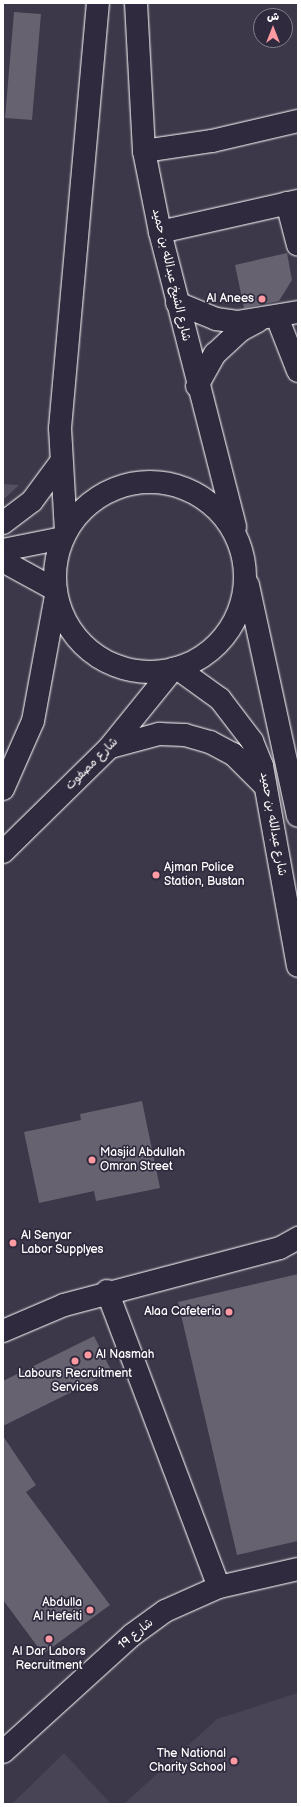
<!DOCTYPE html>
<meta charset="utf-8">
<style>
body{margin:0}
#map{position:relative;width:301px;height:1807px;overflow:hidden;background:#3c3749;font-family:"Balsamiq Sans","Playpen Sans Arabic",sans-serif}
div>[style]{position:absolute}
.built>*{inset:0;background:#494455}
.green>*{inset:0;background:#555060}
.building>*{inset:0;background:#666270}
.roads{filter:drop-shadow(0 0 1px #fff) drop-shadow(0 0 1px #fff)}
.street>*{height:22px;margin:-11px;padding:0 11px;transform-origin:11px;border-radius:11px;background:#2f2a3d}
.secondary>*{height:22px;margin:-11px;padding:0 11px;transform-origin:11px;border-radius:11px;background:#2f2a3d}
.secondary>.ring{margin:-11px;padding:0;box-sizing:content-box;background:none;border:22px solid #2f2a3d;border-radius:50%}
.dots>*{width:11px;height:11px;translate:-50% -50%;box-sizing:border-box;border:2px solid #2f2a3d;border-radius:50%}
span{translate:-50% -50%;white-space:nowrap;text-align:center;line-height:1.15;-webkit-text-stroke:3.5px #2f2a3d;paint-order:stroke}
.street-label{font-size:12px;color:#fff}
.poi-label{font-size:12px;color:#fff}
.right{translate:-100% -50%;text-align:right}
.left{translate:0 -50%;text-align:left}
.frame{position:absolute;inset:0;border:4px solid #fff;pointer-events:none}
.north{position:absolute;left:253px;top:8px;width:40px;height:40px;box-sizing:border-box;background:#2f2a3d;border:1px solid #827f8b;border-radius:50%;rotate:0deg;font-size:11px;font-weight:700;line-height:16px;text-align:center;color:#fff}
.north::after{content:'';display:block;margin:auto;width:14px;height:18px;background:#ff9aa2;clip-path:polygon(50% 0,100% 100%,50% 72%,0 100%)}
</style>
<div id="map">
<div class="built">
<i style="clip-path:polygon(298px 1693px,298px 1804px,124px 1804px,217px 1719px)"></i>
<i style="clip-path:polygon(64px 1753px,111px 1804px,12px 1804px)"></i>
</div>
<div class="green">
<i style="clip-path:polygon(3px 484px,19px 485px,3px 500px)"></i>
</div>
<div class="building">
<i style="clip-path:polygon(14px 12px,41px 14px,32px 120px,5px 118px)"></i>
<i style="clip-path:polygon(287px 253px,292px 280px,279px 301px,244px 308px,235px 265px)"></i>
<i style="clip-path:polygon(142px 1101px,160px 1188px,96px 1201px,94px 1191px,39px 1203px,24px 1132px,81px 1120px,80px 1114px)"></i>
<i style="clip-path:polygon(298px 1274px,298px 1541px,237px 1555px,178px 1302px)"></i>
<i style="clip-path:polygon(94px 1336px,112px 1372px,3px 1426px,3px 1381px)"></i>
<i style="clip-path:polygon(3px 1436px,36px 1485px,26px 1492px,110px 1605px,43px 1654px,3px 1600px)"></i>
</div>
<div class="roads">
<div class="street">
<i style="left:144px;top:151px;width:69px;rotate:-8.4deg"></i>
<i style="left:212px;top:141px;width:88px;rotate:-13.1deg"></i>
<i style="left:287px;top:203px;width:43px;rotate:75.3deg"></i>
<i style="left:160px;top:232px;width:141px;rotate:-12.7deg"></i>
<i style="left:177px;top:303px;width:42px;rotate:22.3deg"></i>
<i style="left:216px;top:319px;width:21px;rotate:8deg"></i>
<i style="left:237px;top:322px;width:62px;rotate:-9.3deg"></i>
<i style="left:277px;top:317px;width:58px;rotate:68.7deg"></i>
<i style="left:197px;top:386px;width:37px;rotate:-61deg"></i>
<i style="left:215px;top:354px;width:35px;rotate:-43deg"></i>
<i style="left:241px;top:330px;width:19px;rotate:-28deg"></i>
<i style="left:3px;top:550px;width:61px;rotate:-11.3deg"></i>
<i style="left:3px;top:561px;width:60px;rotate:28.7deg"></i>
<i style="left:107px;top:1291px;width:316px;rotate:69.3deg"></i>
<i style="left:3px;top:1331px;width:66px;rotate:-23.1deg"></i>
<i style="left:64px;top:1305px;width:223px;rotate:-14.8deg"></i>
<i style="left:280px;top:1248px;width:21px;rotate:-29deg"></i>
<i style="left:3px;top:1752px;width:174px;rotate:-42.2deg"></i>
<i style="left:132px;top:1635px;width:41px;rotate:-36deg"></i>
<i style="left:165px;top:1611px;width:59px;rotate:-24deg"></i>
<i style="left:219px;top:1587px;width:81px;rotate:-12.8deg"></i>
</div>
<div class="secondary">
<i style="left:136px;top:3px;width:148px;rotate:86.9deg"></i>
<i style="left:144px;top:151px;width:83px;rotate:78.8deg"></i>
<i style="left:160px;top:232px;width:304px;rotate:75.7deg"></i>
<i class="ring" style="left:55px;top:482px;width:168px;height:168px"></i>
<i style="left:3px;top:523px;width:36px;rotate:-37deg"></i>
<i style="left:32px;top:501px;width:47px;rotate:-53.6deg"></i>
<i style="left:66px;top:532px;width:104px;rotate:-93.3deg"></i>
<i style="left:60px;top:428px;width:427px;rotate:-84.9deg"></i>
<i style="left:248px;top:585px;width:236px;rotate:77.8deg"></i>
<i style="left:177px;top:668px;width:53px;rotate:35.8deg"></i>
<i style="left:220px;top:699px;width:53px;rotate:52.7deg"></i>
<i style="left:252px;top:741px;width:27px;rotate:68deg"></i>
<i style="left:262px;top:766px;width:203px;rotate:79.8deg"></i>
<i style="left:111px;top:747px;width:50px;rotate:-15.2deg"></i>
<i style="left:159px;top:734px;width:26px;rotate:2deg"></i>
<i style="left:185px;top:735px;width:26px;rotate:16deg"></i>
<i style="left:210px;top:742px;width:26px;rotate:28deg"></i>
<i style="left:233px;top:754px;width:45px;rotate:45deg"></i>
<i style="left:3px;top:789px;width:74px;rotate:-66.2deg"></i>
<i style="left:33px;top:721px;width:127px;rotate:-79.6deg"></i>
<i style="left:3px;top:852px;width:148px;rotate:-44.5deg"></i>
<i style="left:109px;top:748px;width:102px;rotate:-51deg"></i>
</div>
</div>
<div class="dots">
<i style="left:262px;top:299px;background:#ff9aa2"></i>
<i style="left:156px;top:875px;background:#ff9aa2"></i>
<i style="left:92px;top:1160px;background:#ff9aa2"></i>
<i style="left:13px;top:1243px;background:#ff9aa2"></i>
<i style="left:229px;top:1312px;background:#ff9aa2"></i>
<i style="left:88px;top:1355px;background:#ff9aa2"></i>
<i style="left:75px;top:1361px;background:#ff9aa2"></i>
<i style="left:90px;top:1610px;background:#ff9aa2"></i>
<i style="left:49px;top:1639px;background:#ff9aa2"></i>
<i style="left:234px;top:1761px;background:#ff9aa2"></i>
</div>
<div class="street-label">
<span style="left:171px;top:275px;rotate:77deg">شارع الشيخ عبدالله بن حميد</span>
<span style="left:92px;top:764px;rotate:-45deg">شارع مصفوت</span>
<span style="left:273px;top:824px;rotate:80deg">شارع عبدالله بن حميد</span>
<span style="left:136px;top:1634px;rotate:-39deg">شارع 19</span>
</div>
<div class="poi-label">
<span class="right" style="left:254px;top:299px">Al Anees</span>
<span class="left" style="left:164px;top:875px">Ajman Police<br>Station, Bustan</span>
<span class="left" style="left:100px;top:1160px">Masjid Abdullah<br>Omran Street</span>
<span class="left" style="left:21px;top:1243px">Al Senyar<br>Labor Supplyes</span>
<span class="right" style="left:221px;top:1312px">Alaa Cafeteria</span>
<span class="left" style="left:96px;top:1355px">Al Nasmah</span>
<span style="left:75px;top:1381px">Labours Recruitment<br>Services</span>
<span class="right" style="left:82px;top:1610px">Abdulla<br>Al Hefeiti</span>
<span style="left:49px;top:1659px">Al Dar Labors<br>Recruitment</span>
<span class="right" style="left:226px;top:1761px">The National<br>Charity School</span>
</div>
<div class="frame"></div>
<div class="north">ش</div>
</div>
